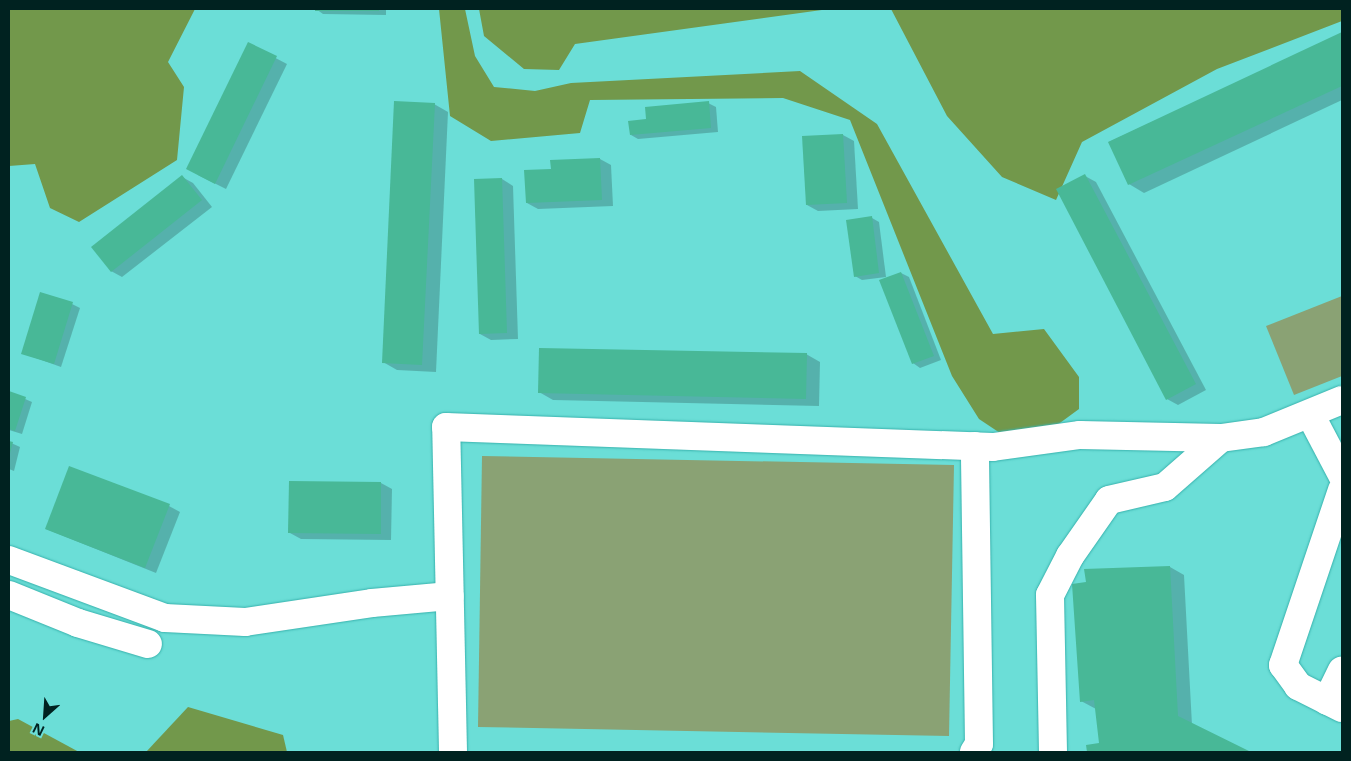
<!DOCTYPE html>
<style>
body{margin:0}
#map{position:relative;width:1351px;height:761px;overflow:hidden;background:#6bded7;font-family:"Open Sans",sans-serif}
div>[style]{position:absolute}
.green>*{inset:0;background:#8aa274}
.forest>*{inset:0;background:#72984b}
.shadow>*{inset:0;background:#0003}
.building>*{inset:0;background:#48b897}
.roads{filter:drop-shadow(0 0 1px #38b2ad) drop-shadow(0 0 1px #38b2ad)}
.minor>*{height:28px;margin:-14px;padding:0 14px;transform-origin:14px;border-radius:14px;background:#fff}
span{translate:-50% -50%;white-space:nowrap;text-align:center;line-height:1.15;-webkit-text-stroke:4.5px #6bded7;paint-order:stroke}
.frame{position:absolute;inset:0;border:10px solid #002220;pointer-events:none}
.north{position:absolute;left:20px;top:691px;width:50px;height:50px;-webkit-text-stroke:4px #6bded7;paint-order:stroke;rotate:206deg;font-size:14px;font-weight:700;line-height:20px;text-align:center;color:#002220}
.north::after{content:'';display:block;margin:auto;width:18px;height:22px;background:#002220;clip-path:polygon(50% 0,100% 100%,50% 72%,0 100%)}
</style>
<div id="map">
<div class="green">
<i style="clip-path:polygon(1342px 296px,1342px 376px,1294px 395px,1266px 326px)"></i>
<i style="clip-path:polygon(482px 456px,954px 465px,949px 736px,478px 727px)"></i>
</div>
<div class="forest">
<i style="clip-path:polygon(9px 9px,195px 9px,168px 62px,184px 87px,177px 160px,79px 222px,50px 208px,35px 164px,9px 166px)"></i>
<i style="clip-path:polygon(439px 9px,465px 9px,475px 56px,494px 87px,535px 91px,571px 83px,800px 71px,877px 124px,993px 334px,1044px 329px,1079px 377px,1079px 409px,1053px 428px,1003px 435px,979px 419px,952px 376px,850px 120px,783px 98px,590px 100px,580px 133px,491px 141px,450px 116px)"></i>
<i style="clip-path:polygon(479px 9px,829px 9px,575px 44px,559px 70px,524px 69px,484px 36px)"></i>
<i style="clip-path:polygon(891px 9px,1342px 9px,1342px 21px,1217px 69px,1082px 142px,1056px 200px,1002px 177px,947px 116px)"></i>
<i style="clip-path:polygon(188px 707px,283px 735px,287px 752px,146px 752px)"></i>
<i style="clip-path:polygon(18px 719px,79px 752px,9px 752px,9px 721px)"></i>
</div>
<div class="shadow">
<i style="clip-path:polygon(316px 9px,386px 9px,386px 15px,323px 14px)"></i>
<i style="clip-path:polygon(1342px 34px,1342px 100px,1144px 193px,1129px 184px,1109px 142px)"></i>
<i style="clip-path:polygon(249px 44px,287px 64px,226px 189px,198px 175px)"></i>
<i style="clip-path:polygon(708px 103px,716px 107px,718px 132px,638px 139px,631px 135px,647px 120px)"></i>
<i style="clip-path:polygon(434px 104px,448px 112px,436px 372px,397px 370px,383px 362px)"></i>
<i style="clip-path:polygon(843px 135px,854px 141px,858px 209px,818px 211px,807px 205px)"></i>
<i style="clip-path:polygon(600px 159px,611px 165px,613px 206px,538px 209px,527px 203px,552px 170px)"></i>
<i style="clip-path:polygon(1085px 176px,1096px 182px,1206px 390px,1178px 405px,1167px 399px)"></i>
<i style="clip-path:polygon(182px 177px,193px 183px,212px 207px,122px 277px,111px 271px)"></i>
<i style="clip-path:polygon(502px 179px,513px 186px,518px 339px,491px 340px,480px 334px)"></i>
<i style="clip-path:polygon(872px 218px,879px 222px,886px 277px,862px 280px,855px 276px)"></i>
<i style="clip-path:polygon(901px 273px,909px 277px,941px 360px,920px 368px,913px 363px)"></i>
<i style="clip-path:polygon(72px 304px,80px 308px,61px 367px,22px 353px)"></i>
<i style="clip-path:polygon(806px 354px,820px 362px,819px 406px,553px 400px,539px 392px)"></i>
<i style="clip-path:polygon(9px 392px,32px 402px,22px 434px,9px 430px)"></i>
<i style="clip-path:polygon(9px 442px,20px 447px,14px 471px,9px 469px)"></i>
<i style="clip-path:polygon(381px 483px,392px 489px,391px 540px,301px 539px,290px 533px)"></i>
<i style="clip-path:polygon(169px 506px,180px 512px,156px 573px,46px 529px)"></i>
<i style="clip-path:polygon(1170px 567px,1184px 575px,1192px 725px,1248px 752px,1089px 752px,1088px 746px,1100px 744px,1096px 709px,1081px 701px)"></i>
</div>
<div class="building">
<i style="clip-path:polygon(315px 9px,379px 9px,379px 11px,315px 11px)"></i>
<i style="clip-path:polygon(1342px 32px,1342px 86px,1128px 185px,1108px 142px)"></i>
<i style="clip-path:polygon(248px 42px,277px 56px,215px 184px,186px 169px)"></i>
<i style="clip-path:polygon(394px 101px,435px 103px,422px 365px,382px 363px)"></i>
<i style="clip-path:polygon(709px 101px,711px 128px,630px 135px,628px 121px,646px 119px,645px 107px)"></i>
<i style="clip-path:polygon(843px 134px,847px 203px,806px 205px,802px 136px)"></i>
<i style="clip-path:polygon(600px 158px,602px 200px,526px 203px,524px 170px,551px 169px,550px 160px)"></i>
<i style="clip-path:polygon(1085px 174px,1196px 384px,1166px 400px,1056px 189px)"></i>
<i style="clip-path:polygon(182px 175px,202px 200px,111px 272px,91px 247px)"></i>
<i style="clip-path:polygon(502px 178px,507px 333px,479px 334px,474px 179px)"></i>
<i style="clip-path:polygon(872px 216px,879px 273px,854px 277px,846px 220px)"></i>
<i style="clip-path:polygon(901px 272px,934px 356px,912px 364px,879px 280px)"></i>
<i style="clip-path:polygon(40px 292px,73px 302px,54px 364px,21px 354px)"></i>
<i style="clip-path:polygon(539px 348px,807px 353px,806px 399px,538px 393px)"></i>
<i style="clip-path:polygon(9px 391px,26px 397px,15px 431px,9px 429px)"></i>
<i style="clip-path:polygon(9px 441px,13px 442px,9px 457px)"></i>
<i style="clip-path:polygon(69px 466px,170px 504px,145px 568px,45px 529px)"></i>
<i style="clip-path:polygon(289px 481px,381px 482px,381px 534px,288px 533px)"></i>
<i style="clip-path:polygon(1170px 566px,1178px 716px,1251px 752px,1087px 752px,1086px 745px,1099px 743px,1094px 700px,1080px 702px,1072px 584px,1086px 582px,1084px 569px)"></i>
</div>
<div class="roads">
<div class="minor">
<i style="left:1310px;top:414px;width:69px;rotate:62.3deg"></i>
<i style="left:1342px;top:490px;width:185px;rotate:108.6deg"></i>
<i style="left:1283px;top:665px;width:26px;rotate:54deg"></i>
<i style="left:1298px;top:686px;width:49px;rotate:26.6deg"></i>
<i style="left:9px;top:560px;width:166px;rotate:20.4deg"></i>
<i style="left:165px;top:618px;width:80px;rotate:2.9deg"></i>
<i style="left:245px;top:622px;width:128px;rotate:-8.5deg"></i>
<i style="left:372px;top:603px;width:78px;rotate:-5.1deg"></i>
<i style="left:9px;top:595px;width:74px;rotate:22.1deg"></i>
<i style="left:78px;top:623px;width:73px;rotate:16.7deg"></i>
<i style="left:1327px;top:701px;width:34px;rotate:-64deg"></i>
<i style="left:453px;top:752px;width:325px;rotate:-91.2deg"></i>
<i style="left:446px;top:427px;width:547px;rotate:2.09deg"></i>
<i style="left:993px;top:447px;width:88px;rotate:-7.9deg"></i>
<i style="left:1080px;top:435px;width:141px;rotate:1.2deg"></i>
<i style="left:1221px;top:438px;width:43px;rotate:-7.9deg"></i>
<i style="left:1264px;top:432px;width:84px;rotate:-22.3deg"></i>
<i style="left:974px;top:752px;width:9px;rotate:-58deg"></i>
<i style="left:979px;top:744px;width:298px;rotate:-90.8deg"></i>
<i style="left:1053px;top:752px;width:157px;rotate:-91.1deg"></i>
<i style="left:1050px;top:595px;width:44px;rotate:-62.9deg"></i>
<i style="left:1070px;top:556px;width:68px;rotate:-55.1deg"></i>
<i style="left:1109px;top:500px;width:57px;rotate:-13.1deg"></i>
<i style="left:1165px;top:487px;width:74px;rotate:-41.2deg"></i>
</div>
</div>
<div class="frame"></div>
<div class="north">N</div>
</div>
